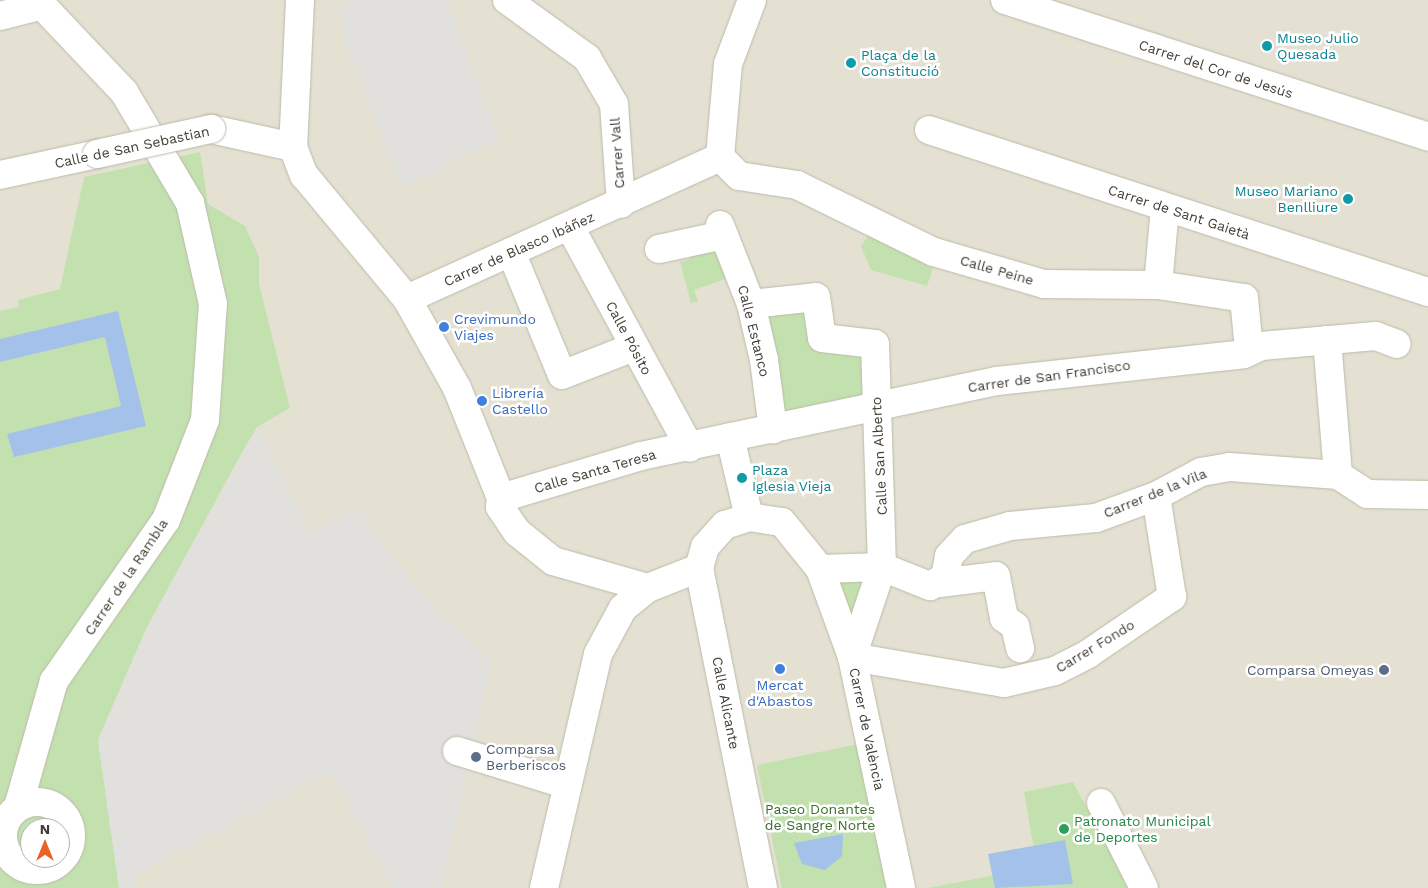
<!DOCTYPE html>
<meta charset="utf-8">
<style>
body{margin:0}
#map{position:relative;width:1428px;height:888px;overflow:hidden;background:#f0eee4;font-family:"Work Sans",sans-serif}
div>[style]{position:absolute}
.residential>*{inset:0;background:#e4e1d2}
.green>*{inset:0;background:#c3e1af}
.parking>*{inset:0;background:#e1e0dc}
.water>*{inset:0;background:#a4c1e9}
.roads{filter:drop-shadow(0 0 1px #bdbaaa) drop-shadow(0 0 1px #bdbaaa)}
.minor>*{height:28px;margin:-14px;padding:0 14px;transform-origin:14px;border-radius:14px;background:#fff}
.minor>.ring{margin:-14px;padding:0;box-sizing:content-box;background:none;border:28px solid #fff;border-radius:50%}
.bridges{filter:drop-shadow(0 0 1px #bdbaaa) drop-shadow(0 0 1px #bdbaaa)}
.minor-bridge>*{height:28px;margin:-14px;padding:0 14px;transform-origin:14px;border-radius:14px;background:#fff}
.dots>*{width:14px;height:14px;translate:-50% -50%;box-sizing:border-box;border:2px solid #fff;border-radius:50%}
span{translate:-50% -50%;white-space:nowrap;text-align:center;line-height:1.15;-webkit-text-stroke:5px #fff;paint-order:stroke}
.culture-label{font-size:14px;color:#0d838f}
.left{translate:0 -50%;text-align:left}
.right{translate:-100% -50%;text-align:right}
.street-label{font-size:14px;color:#413e34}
.shop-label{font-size:14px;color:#366cbe}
.service-label{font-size:14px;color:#4e5e75}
.park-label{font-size:14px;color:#3b6d2d}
.leisure-label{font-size:14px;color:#27864d}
.north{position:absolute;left:20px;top:818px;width:50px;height:50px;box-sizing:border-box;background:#fff;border:1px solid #b3b2ae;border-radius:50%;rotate:0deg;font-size:14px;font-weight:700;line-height:20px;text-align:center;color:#413e34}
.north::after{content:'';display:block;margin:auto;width:18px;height:22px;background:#e76224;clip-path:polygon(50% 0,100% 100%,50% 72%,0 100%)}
</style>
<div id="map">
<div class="residential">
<i style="clip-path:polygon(evenodd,0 0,1428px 0,1428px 888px,0 888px,0 0,30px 828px,60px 828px,60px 858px,30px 858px,30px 828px)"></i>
</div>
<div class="green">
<i style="clip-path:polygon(evenodd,200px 152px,208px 204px,245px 226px,259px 257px,259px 284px,290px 408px,257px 427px,240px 456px,147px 627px,98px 740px,119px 888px,0 888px,0 311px,19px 307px,18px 300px,60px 289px,84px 177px,200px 152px,30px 828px,60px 828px,60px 858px,30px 858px,30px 828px)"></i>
<i style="clip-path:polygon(871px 231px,935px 262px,927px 286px,871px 270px,861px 246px)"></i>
<i style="clip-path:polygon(722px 240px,734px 276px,694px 290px,698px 301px,691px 303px,680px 262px,690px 259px,690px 247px)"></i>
<i style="clip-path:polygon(810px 304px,817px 344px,865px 349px,867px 404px,779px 423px,757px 309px)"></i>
<i style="clip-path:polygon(835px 578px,868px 579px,852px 626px)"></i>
<i style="clip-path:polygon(858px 744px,887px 888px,782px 888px,757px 765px)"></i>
<i style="clip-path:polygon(1073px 782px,1129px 888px,928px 888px,1037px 867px,1024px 792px)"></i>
</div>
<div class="parking">
<i style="clip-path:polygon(359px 0,447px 0,500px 142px,445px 162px,447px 170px,401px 187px,347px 48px,338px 3px)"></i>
<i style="clip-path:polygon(257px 427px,310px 533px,361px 507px,382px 546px,442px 615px,492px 660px,442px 888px,392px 888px,331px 772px,131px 877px,136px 888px,119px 888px,98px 740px,147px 627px)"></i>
</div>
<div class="water">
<i style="clip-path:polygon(118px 311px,146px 426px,14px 457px,7px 434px,121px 406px,105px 337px,0 362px,0 339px)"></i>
<i style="clip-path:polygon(843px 834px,842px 856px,825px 870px,802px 864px,794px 843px)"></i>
<i style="clip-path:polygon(1065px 840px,1073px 884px,995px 888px,988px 854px)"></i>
</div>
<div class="roads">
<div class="minor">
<i style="left:300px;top:0;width:147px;rotate:92.7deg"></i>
<i style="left:293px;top:147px;width:30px;rotate:69deg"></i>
<i style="left:304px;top:175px;width:161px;rotate:50.3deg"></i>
<i style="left:407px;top:299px;width:102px;rotate:60.7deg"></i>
<i style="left:457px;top:388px;width:118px;rotate:68.2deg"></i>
<i style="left:501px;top:498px;width:9px;rotate:96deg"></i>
<i style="left:500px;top:507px;width:30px;rotate:56deg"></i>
<i style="left:517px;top:532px;width:46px;rotate:38.9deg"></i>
<i style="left:553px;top:561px;width:99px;rotate:15.9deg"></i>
<i style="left:507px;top:0;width:99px;rotate:35.9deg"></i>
<i style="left:587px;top:58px;width:53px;rotate:59.6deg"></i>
<i style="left:614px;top:104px;width:100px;rotate:86deg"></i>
<i style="left:1005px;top:0;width:445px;rotate:17.9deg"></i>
<i style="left:0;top:16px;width:44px;rotate:-14.3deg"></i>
<i style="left:211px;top:129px;width:84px;rotate:12.4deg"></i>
<i style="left:929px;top:130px;width:525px;rotate:17.99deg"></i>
<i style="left:720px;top:157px;width:27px;rotate:45deg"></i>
<i style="left:739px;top:176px;width:59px;rotate:8.8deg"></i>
<i style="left:797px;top:185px;width:153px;rotate:26.1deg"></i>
<i style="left:934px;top:252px;width:115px;rotate:16.2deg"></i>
<i style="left:1044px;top:284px;width:114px;rotate:0.5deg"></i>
<i style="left:1158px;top:285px;width:87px;rotate:8.6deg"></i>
<i style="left:1244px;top:298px;width:52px;rotate:84.5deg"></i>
<i style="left:720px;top:157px;width:93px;rotate:-85.1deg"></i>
<i style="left:728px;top:64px;width:68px;rotate:-69.4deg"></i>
<i style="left:0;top:175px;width:99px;rotate:-12.2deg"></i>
<i style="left:720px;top:225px;width:85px;rotate:68.6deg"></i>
<i style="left:751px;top:304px;width:57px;rotate:76.9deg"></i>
<i style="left:764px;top:360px;width:70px;rotate:82.6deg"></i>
<i style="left:570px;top:227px;width:251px;rotate:61.5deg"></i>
<i style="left:659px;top:249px;width:66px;rotate:-12.2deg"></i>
<i style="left:511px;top:252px;width:133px;rotate:67.5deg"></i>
<i style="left:562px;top:375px;width:77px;rotate:-21.3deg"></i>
<i style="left:1158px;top:285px;width:77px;rotate:-84.8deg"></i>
<i style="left:407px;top:299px;width:344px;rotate:-24.4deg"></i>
<i style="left:751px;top:304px;width:65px;rotate:-6.1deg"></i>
<i style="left:816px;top:297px;width:41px;rotate:81.7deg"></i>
<i style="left:822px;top:338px;width:53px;rotate:6.5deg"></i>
<i style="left:875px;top:344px;width:223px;rotate:88.2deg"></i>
<i style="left:882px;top:567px;width:95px;rotate:108.4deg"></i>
<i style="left:852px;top:657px;width:154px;rotate:9.7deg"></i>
<i style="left:1004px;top:683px;width:52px;rotate:-13.2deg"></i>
<i style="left:1055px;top:671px;width:37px;rotate:-27deg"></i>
<i style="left:1088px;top:654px;width:102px;rotate:-34.2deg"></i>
<i style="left:1172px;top:597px;width:102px;rotate:-99deg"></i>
<i style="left:1327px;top:340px;width:135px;rotate:85.3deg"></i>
<i style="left:1338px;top:475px;width:35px;rotate:33deg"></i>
<i style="left:1367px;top:494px;width:61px;rotate:0.9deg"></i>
<i style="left:730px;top:437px;width:82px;rotate:76.6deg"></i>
<i style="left:501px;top:498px;width:146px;rotate:-16.7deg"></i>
<i style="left:641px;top:456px;width:364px;rotate:-11.9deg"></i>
<i style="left:997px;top:381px;width:248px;rotate:-6.2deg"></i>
<i style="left:1244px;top:354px;width:19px;rotate:-25deg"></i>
<i style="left:1261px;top:346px;width:115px;rotate:-5deg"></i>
<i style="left:1376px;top:336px;width:22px;rotate:21deg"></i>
<i style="left:820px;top:569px;width:62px;rotate:-1.8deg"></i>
<i style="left:882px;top:567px;width:52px;rotate:21.6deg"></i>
<i style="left:930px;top:586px;width:17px;rotate:-31deg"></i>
<i style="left:945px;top:577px;width:21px;rotate:-79deg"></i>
<i style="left:949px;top:556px;width:23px;rotate:-47deg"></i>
<i style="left:965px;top:539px;width:47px;rotate:-16.1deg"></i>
<i style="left:1010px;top:526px;width:86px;rotate:-5.3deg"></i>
<i style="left:1096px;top:518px;width:64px;rotate:-20.1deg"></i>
<i style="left:1156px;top:496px;width:51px;rotate:-28.1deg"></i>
<i style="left:1201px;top:472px;width:29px;rotate:-10deg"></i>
<i style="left:1230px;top:467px;width:108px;rotate:4.2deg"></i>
<i style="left:940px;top:583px;width:56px;rotate:-7.1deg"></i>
<i style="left:996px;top:576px;width:43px;rotate:79.2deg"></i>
<i style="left:1004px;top:618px;width:14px;rotate:36deg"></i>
<i style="left:1015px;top:626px;width:23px;rotate:77deg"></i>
<i style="left:457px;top:751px;width:113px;rotate:17deg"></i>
<i class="ring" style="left:3px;top:802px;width:40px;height:40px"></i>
<i style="left:1101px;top:803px;width:95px;rotate:63.2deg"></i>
<i style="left:18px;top:807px;width:131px;rotate:-74.1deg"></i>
<i style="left:54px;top:681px;width:196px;rotate:-55.2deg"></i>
<i style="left:166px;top:520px;width:107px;rotate:-68.7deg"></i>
<i style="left:205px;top:420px;width:116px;rotate:-86.1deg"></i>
<i style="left:213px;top:304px;width:104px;rotate:-102.8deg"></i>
<i style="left:190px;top:203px;width:129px;rotate:-120.7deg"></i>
<i style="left:124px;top:92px;width:127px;rotate:-133.4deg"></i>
<i style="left:544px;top:888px;width:240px;rotate:-77deg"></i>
<i style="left:598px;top:654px;width:52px;rotate:-61.5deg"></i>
<i style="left:623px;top:608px;width:32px;rotate:-39deg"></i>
<i style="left:648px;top:588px;width:55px;rotate:-21.4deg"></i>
<i style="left:763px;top:888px;width:326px;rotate:-101.3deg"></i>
<i style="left:699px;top:568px;width:22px;rotate:-74deg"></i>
<i style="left:705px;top:547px;width:30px;rotate:-48deg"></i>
<i style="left:725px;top:525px;width:25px;rotate:-18deg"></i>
<i style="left:749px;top:517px;width:33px;rotate:9deg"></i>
<i style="left:782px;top:522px;width:60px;rotate:51deg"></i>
<i style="left:820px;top:569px;width:94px;rotate:70deg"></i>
<i style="left:852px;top:657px;width:236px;rotate:78deg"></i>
</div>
</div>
<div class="bridges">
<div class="minor-bridge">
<i style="left:97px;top:154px;width:117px;rotate:-12.4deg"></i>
</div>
</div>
<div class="dots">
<i style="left:1267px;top:46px;background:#0f9aa8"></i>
<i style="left:851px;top:63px;background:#0f9aa8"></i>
<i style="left:1348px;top:199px;background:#0f9aa8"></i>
<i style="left:444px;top:327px;background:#3f7fe0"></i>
<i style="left:482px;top:401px;background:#3f7fe0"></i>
<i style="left:742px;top:478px;background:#0f9aa8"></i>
<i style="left:780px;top:669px;background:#3f7fe0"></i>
<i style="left:1384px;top:670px;background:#5c6f8a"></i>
<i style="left:476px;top:757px;background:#5c6f8a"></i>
<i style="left:1064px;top:829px;background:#2e9e5b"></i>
</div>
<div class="culture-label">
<span class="left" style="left:1277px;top:46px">Museo Julio<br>Quesada</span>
<span class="left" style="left:861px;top:63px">Plaça de la<br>Constitució</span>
<span class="right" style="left:1338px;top:199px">Museo Mariano<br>Benlliure</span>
<span class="left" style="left:752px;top:478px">Plaza<br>Iglesia Vieja</span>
</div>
<div class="street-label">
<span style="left:1216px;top:69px;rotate:18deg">Carrer del Cor de Jesús</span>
<span style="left:132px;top:147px;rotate:-12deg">Calle de San Sebastian</span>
<span style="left:617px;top:153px;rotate:-94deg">Carrer Vall</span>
<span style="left:1179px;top:212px;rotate:18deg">Carrer de Sant Gaietà</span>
<span style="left:519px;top:249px;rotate:-24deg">Carrer de Blasco Ibáñez</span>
<span style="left:997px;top:270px;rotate:16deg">Calle Peine</span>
<span style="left:754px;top:331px;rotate:76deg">Calle Estanco</span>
<span style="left:629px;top:338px;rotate:62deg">Calle Pósito</span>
<span style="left:1049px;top:376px;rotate:-8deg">Carrer de San Francisco</span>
<span style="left:879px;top:456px;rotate:-93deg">Calle San Alberto</span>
<span style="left:595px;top:471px;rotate:-16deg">Calle Santa Teresa</span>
<span style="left:1155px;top:493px;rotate:-22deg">Carrer de la Vila</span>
<span style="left:126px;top:577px;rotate:-56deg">Carrer de la Rambla</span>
<span style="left:1095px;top:646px;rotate:-31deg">Carrer Fondo</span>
<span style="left:726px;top:703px;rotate:79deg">Calle Alicante</span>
<span style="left:867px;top:729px;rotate:78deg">Carrer de València</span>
</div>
<div class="shop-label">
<span class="left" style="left:454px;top:327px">Crevimundo<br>Viajes</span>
<span class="left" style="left:492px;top:401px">Librería<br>Castello</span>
<span style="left:780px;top:693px">Mercat<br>d'Abastos</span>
</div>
<div class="service-label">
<span class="right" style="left:1374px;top:670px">Comparsa Omeyas</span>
<span class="left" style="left:486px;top:757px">Comparsa<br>Berberiscos</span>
</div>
<div class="park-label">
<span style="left:820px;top:817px">Paseo Donantes<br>de Sangre Norte</span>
</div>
<div class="leisure-label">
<span class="left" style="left:1074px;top:829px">Patronato Municipal<br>de Deportes</span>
</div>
<div class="north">N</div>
</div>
